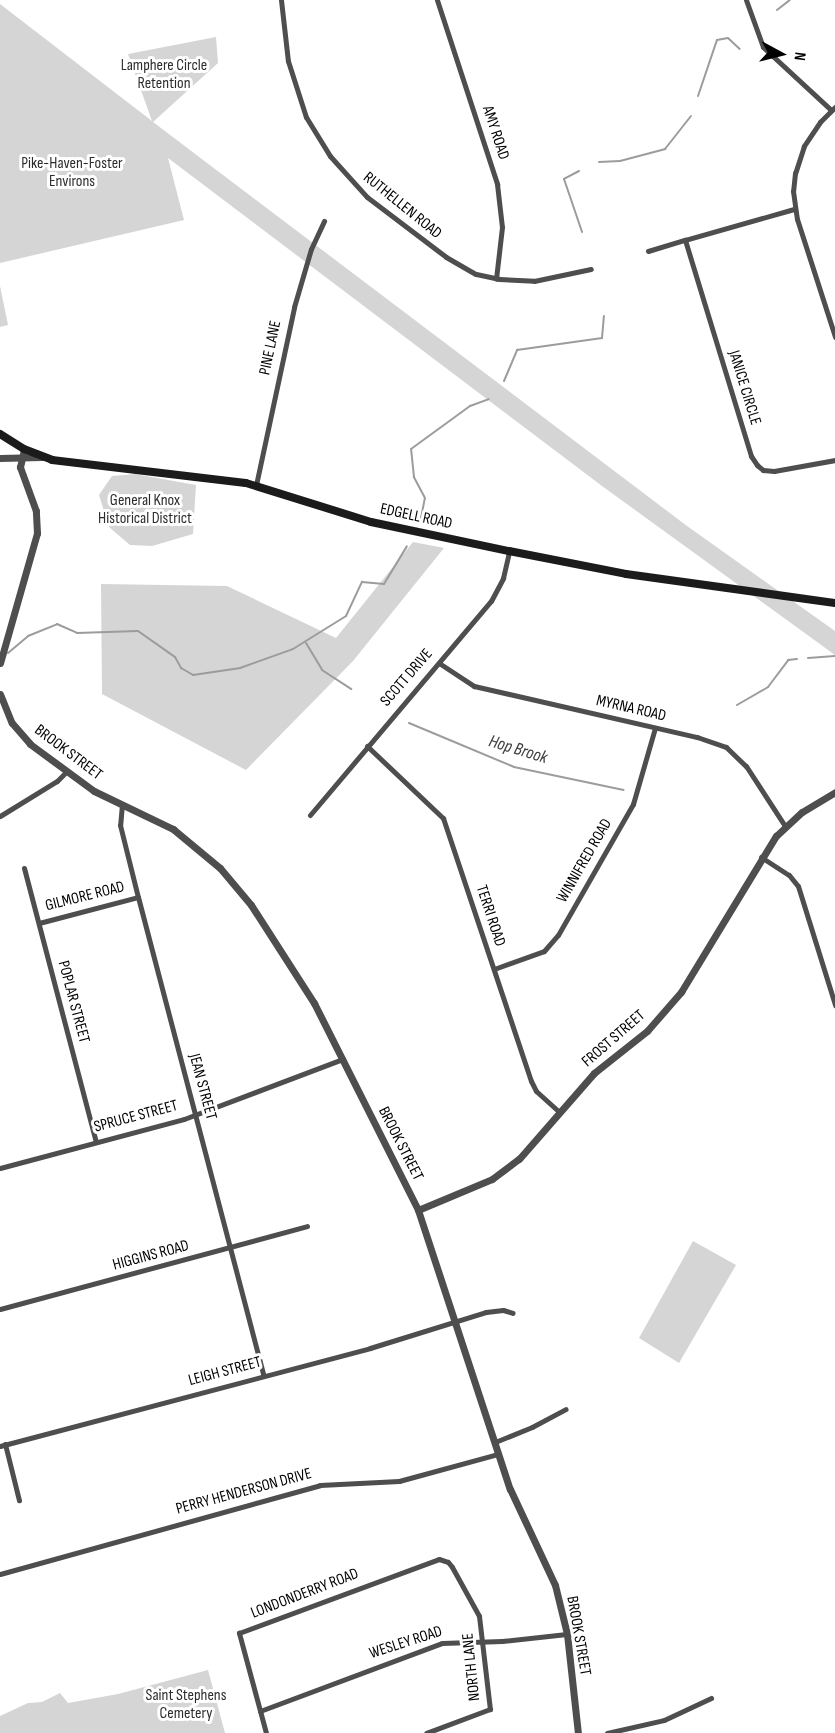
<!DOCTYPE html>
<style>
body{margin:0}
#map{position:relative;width:835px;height:1733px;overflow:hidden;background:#fff;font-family:"Sofia Sans Condensed",sans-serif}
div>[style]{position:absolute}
.green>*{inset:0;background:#d5d5d5}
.stream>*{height:2px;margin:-1px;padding:0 1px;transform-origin:1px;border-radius:1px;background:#9c9c9c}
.minor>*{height:5px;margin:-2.5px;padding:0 2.5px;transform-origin:2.5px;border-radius:2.5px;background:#4e4e4e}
.tertiary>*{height:7px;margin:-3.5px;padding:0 3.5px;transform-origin:3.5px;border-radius:3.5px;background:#4e4e4e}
.secondary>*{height:8px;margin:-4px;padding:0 4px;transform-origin:4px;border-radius:4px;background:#1b1b1b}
span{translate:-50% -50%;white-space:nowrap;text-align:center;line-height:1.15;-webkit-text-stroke:6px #fff;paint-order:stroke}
.park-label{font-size:16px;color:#2c2c2c}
.street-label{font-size:16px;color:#000}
.water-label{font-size:18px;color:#3d3d3d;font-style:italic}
.north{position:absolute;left:751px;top:24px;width:60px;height:60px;-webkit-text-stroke:4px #fff;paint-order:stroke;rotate:97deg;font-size:16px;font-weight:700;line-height:24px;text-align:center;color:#000}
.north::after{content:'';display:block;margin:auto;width:21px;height:27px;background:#000;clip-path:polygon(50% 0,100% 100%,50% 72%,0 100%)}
</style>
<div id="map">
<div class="green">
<i style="clip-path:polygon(0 4px,152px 121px,128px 54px,216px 37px,218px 63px,153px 122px,687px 526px,835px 631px,835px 655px,602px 486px,168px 158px,184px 220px,0 263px)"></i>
<i style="clip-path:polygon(0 286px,8px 325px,0 327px)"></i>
<i style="clip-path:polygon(135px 474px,196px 485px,193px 534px,152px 546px,130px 545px,109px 527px,99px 495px,112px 476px)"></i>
<i style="clip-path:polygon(413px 542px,444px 548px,353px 661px,246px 770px,102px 694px,101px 584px,227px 586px,336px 638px)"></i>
<i style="clip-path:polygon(693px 1241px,736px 1265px,679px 1363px,639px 1338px)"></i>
<i style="clip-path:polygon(208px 1670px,225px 1733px,0 1733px,0 1716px,28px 1703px,42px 1702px,60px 1693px,68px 1703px,118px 1694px)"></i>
</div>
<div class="stream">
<i style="left:777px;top:10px;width:16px;rotate:-38deg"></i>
<i style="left:698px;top:96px;width:59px;rotate:-71.3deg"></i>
<i style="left:717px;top:40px;width:11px;rotate:-10deg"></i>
<i style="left:728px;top:38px;width:16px;rotate:43deg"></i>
<i style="left:599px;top:162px;width:21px;rotate:-3deg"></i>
<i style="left:620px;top:161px;width:47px;rotate:-14.9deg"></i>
<i style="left:665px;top:149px;width:42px;rotate:-51.8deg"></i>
<i style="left:579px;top:171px;width:17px;rotate:152deg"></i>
<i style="left:564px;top:179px;width:56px;rotate:71.2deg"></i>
<i style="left:504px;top:381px;width:34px;rotate:-67deg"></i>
<i style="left:517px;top:350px;width:86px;rotate:-8deg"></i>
<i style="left:602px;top:338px;width:22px;rotate:-85deg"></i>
<i style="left:421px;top:518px;width:20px;rotate:-79deg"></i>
<i style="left:425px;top:498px;width:24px;rotate:-118deg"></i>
<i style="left:414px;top:477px;width:28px;rotate:-96deg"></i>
<i style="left:411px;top:449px;width:73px;rotate:-36.1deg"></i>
<i style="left:470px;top:406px;width:20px;rotate:-20deg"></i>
<i style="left:306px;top:643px;width:31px;rotate:59deg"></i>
<i style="left:322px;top:670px;width:35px;rotate:33deg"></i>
<i style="left:8px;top:653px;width:26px;rotate:-40deg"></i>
<i style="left:28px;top:636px;width:31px;rotate:-22deg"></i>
<i style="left:57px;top:624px;width:22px;rotate:24deg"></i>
<i style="left:77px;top:633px;width:61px;rotate:-1.9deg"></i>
<i style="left:138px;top:631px;width:45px;rotate:35.1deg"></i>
<i style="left:175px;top:657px;width:13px;rotate:61deg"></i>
<i style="left:181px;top:668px;width:14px;rotate:30deg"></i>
<i style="left:193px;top:675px;width:48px;rotate:-8.5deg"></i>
<i style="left:240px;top:668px;width:56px;rotate:-19.7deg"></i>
<i style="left:293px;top:649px;width:62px;rotate:-31.9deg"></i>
<i style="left:346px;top:616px;width:38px;rotate:-65deg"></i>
<i style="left:362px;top:582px;width:22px;rotate:5deg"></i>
<i style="left:384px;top:584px;width:44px;rotate:-58.8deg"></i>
<i style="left:808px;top:658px;width:27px;rotate:-4deg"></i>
<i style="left:737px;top:705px;width:36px;rotate:-30deg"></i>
<i style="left:768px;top:687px;width:34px;rotate:-53deg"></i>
<i style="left:788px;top:660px;width:9px;rotate:-6deg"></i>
<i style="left:409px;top:723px;width:114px;rotate:22.7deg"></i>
<i style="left:514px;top:767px;width:112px;rotate:11.8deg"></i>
</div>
<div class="minor">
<i style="left:281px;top:0;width:61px;rotate:83.5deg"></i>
<i style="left:288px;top:61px;width:59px;rotate:72.2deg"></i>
<i style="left:306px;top:117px;width:46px;rotate:58.4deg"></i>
<i style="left:330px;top:156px;width:55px;rotate:47.9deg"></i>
<i style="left:367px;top:197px;width:99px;rotate:37.2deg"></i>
<i style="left:446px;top:257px;width:34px;rotate:30deg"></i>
<i style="left:476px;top:274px;width:24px;rotate:12deg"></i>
<i style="left:499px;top:279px;width:35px;rotate:3deg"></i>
<i style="left:534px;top:281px;width:58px;rotate:-11.9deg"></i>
<i style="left:437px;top:0;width:194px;rotate:71.9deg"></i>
<i style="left:497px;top:184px;width:43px;rotate:83.4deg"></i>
<i style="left:502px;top:227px;width:52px;rotate:96.6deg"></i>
<i style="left:746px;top:0;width:50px;rotate:70.1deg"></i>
<i style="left:763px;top:47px;width:93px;rotate:42.8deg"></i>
<i style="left:835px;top:107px;width:21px;rotate:135deg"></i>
<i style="left:820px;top:122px;width:29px;rotate:124deg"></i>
<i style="left:804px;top:146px;width:28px;rotate:108deg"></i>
<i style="left:795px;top:173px;width:18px;rotate:96deg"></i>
<i style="left:793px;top:191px;width:28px;rotate:82deg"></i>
<i style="left:797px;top:219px;width:124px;rotate:72.1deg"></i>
<i style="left:794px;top:209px;width:113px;rotate:164.1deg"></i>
<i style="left:685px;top:240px;width:226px;rotate:73deg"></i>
<i style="left:751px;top:456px;width:11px;rotate:56deg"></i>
<i style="left:757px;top:465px;width:8px;rotate:40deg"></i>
<i style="left:763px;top:470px;width:11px;rotate:5deg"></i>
<i style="left:774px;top:471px;width:62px;rotate:-10.2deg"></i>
<i style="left:648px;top:251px;width:39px;rotate:-17deg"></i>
<i style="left:256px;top:485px;width:182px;rotate:-77.9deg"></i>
<i style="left:294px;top:307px;width:60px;rotate:-73.7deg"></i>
<i style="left:311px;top:249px;width:31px;rotate:-65deg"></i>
<i style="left:439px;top:663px;width:42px;rotate:33.3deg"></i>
<i style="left:474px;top:686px;width:229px;rotate:12.9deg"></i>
<i style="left:697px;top:737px;width:31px;rotate:19deg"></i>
<i style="left:726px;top:747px;width:28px;rotate:44deg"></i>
<i style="left:746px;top:766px;width:72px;rotate:57deg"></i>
<i style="left:367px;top:746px;width:105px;rotate:43.5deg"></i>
<i style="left:443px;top:818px;width:277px;rotate:71.5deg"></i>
<i style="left:531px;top:1081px;width:11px;rotate:63deg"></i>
<i style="left:536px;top:1091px;width:31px;rotate:42deg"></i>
<i style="left:122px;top:804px;width:21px;rotate:95deg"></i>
<i style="left:120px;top:825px;width:74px;rotate:76deg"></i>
<i style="left:138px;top:897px;width:495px;rotate:75.3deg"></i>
<i style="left:310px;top:815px;width:280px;rotate:-49.8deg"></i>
<i style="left:491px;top:601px;width:26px;rotate:-62deg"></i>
<i style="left:503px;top:578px;width:28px;rotate:-77deg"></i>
<i style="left:0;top:816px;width:67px;rotate:-31.6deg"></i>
<i style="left:57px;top:781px;width:13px;rotate:-45deg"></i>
<i style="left:761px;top:857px;width:33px;rotate:33deg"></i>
<i style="left:789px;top:875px;width:14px;rotate:51deg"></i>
<i style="left:798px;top:886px;width:125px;rotate:72.7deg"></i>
<i style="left:24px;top:868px;width:283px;rotate:75.3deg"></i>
<i style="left:39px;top:923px;width:102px;rotate:-14.7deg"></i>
<i style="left:494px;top:969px;width:53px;rotate:-19.8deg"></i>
<i style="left:544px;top:951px;width:21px;rotate:-49deg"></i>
<i style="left:558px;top:935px;width:151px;rotate:-60.2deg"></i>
<i style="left:633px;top:804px;width:79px;rotate:-73.9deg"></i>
<i style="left:0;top:1168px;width:190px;rotate:-14.9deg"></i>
<i style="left:184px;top:1119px;width:170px;rotate:-20.7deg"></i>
<i style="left:0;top:1309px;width:318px;rotate:-15.1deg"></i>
<i style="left:495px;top:1442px;width:40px;rotate:-22deg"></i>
<i style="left:532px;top:1427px;width:38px;rotate:-28deg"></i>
<i style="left:5px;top:1444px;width:58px;rotate:76deg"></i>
<i style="left:0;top:1446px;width:383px;rotate:-14.8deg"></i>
<i style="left:370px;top:1348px;width:121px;rotate:-17.2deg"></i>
<i style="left:486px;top:1312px;width:17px;rotate:-7deg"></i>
<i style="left:503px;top:1310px;width:10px;rotate:17deg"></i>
<i style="left:0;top:1574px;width:332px;rotate:-15.5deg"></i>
<i style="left:320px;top:1485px;width:79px;rotate:-2.9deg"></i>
<i style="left:399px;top:1481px;width:103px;rotate:-15.3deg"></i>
<i style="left:260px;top:1711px;width:194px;rotate:-20.5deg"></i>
<i style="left:442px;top:1643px;width:60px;rotate:-1.9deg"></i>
<i style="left:502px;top:1641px;width:65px;rotate:-6.1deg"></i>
<i style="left:266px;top:1733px;width:104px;rotate:-105.1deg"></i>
<i style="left:239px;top:1633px;width:213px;rotate:-20.3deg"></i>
<i style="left:439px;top:1559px;width:9px;rotate:18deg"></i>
<i style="left:448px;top:1562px;width:6px;rotate:51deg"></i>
<i style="left:452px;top:1567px;width:56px;rotate:61.1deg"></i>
<i style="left:479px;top:1616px;width:94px;rotate:83.3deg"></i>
<i style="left:490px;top:1709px;width:68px;rotate:159.4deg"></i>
<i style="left:607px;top:1733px;width:58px;rotate:-12.8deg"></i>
<i style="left:664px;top:1720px;width:52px;rotate:-25.1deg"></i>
</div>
<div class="tertiary">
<i style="left:0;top:458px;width:42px;rotate:-1.4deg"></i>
<i style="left:0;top:663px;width:135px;rotate:-74.1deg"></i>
<i style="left:37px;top:533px;width:22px;rotate:-93deg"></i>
<i style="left:36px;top:511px;width:47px;rotate:-110deg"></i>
<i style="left:20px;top:467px;width:18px;rotate:-77deg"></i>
<i style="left:0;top:694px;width:31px;rotate:68deg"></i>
<i style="left:12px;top:723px;width:28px;rotate:49deg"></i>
<i style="left:30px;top:744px;width:79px;rotate:36.3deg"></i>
<i style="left:94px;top:791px;width:88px;rotate:25.7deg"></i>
<i style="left:173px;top:829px;width:61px;rotate:39.7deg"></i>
<i style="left:220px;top:868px;width:48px;rotate:50deg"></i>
<i style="left:251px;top:905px;width:117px;rotate:57.3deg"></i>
<i style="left:314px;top:1003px;width:232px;rotate:63.3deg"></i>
<i style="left:418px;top:1210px;width:294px;rotate:71.8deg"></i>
<i style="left:510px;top:1489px;width:106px;rotate:64.9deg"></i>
<i style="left:555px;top:1585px;width:50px;rotate:76.2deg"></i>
<i style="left:567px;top:1634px;width:100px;rotate:83.7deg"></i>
<i style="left:418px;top:1210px;width:80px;rotate:-22.7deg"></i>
<i style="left:492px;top:1179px;width:34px;rotate:-37deg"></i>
<i style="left:519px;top:1159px;width:114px;rotate:-48.9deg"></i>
<i style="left:594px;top:1073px;width:68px;rotate:-38.4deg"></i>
<i style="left:647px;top:1031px;width:52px;rotate:-48.9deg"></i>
<i style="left:681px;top:992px;width:183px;rotate:-58.7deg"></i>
<i style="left:776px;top:836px;width:35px;rotate:-43deg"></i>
<i style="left:802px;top:812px;width:39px;rotate:-31deg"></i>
</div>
<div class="secondary">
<i style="left:0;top:434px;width:28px;rotate:32deg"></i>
<i style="left:24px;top:449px;width:30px;rotate:21deg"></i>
<i style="left:52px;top:460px;width:195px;rotate:6.8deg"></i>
<i style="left:246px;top:483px;width:131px;rotate:17.3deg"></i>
<i style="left:371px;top:522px;width:141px;rotate:11.9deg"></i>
<i style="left:509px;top:551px;width:119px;rotate:11.1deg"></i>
<i style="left:626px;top:574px;width:211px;rotate:7.9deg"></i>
</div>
<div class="park-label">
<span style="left:164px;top:75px">Lamphere Circle<br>Retention</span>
<span style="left:72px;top:173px">Pike-Haven-Foster<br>Environs</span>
<span style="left:145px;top:510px">General Knox<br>Historical District</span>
<span style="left:186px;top:1705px">Saint Stephens<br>Cemetery</span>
</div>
<div class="street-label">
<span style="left:495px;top:133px;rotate:72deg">AMY ROAD</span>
<span style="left:402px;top:206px;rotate:39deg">RUTHELLEN ROAD</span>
<span style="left:271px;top:348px;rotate:-78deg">PINE LANE</span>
<span style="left:744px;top:388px;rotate:73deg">JANICE CIRCLE</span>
<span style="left:416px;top:517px;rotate:12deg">EDGELL ROAD</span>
<span style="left:407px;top:678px;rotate:-49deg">SCOTT DRIVE</span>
<span style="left:631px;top:709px;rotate:13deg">MYRNA ROAD</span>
<span style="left:68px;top:753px;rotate:37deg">BROOK STREET</span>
<span style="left:585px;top:861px;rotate:-60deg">WINNIFRED ROAD</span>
<span style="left:85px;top:897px;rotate:-14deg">GILMORE ROAD</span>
<span style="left:490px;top:916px;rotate:72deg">TERRI ROAD</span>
<span style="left:73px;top:1002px;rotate:75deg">POPLAR STREET</span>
<span style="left:614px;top:1039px;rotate:-41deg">FROST STREET</span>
<span style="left:202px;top:1087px;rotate:75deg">JEAN STREET</span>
<span style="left:136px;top:1117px;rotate:-15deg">SPRUCE STREET</span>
<span style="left:400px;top:1144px;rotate:63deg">BROOK STREET</span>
<span style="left:151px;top:1256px;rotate:-15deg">HIGGINS ROAD</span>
<span style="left:225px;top:1372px;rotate:-15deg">LEIGH STREET</span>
<span style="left:244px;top:1492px;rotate:-15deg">PERRY HENDERSON DRIVE</span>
<span style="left:305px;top:1594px;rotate:-21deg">LONDONDERRY ROAD</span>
<span style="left:578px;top:1636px;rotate:80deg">BROOK STREET</span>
<span style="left:406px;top:1643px;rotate:-18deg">WESLEY ROAD</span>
<span style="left:472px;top:1667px;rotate:-96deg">NORTH LANE</span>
</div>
<div class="water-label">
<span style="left:518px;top:750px;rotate:17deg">Hop Brook</span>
</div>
<div class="north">N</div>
</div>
